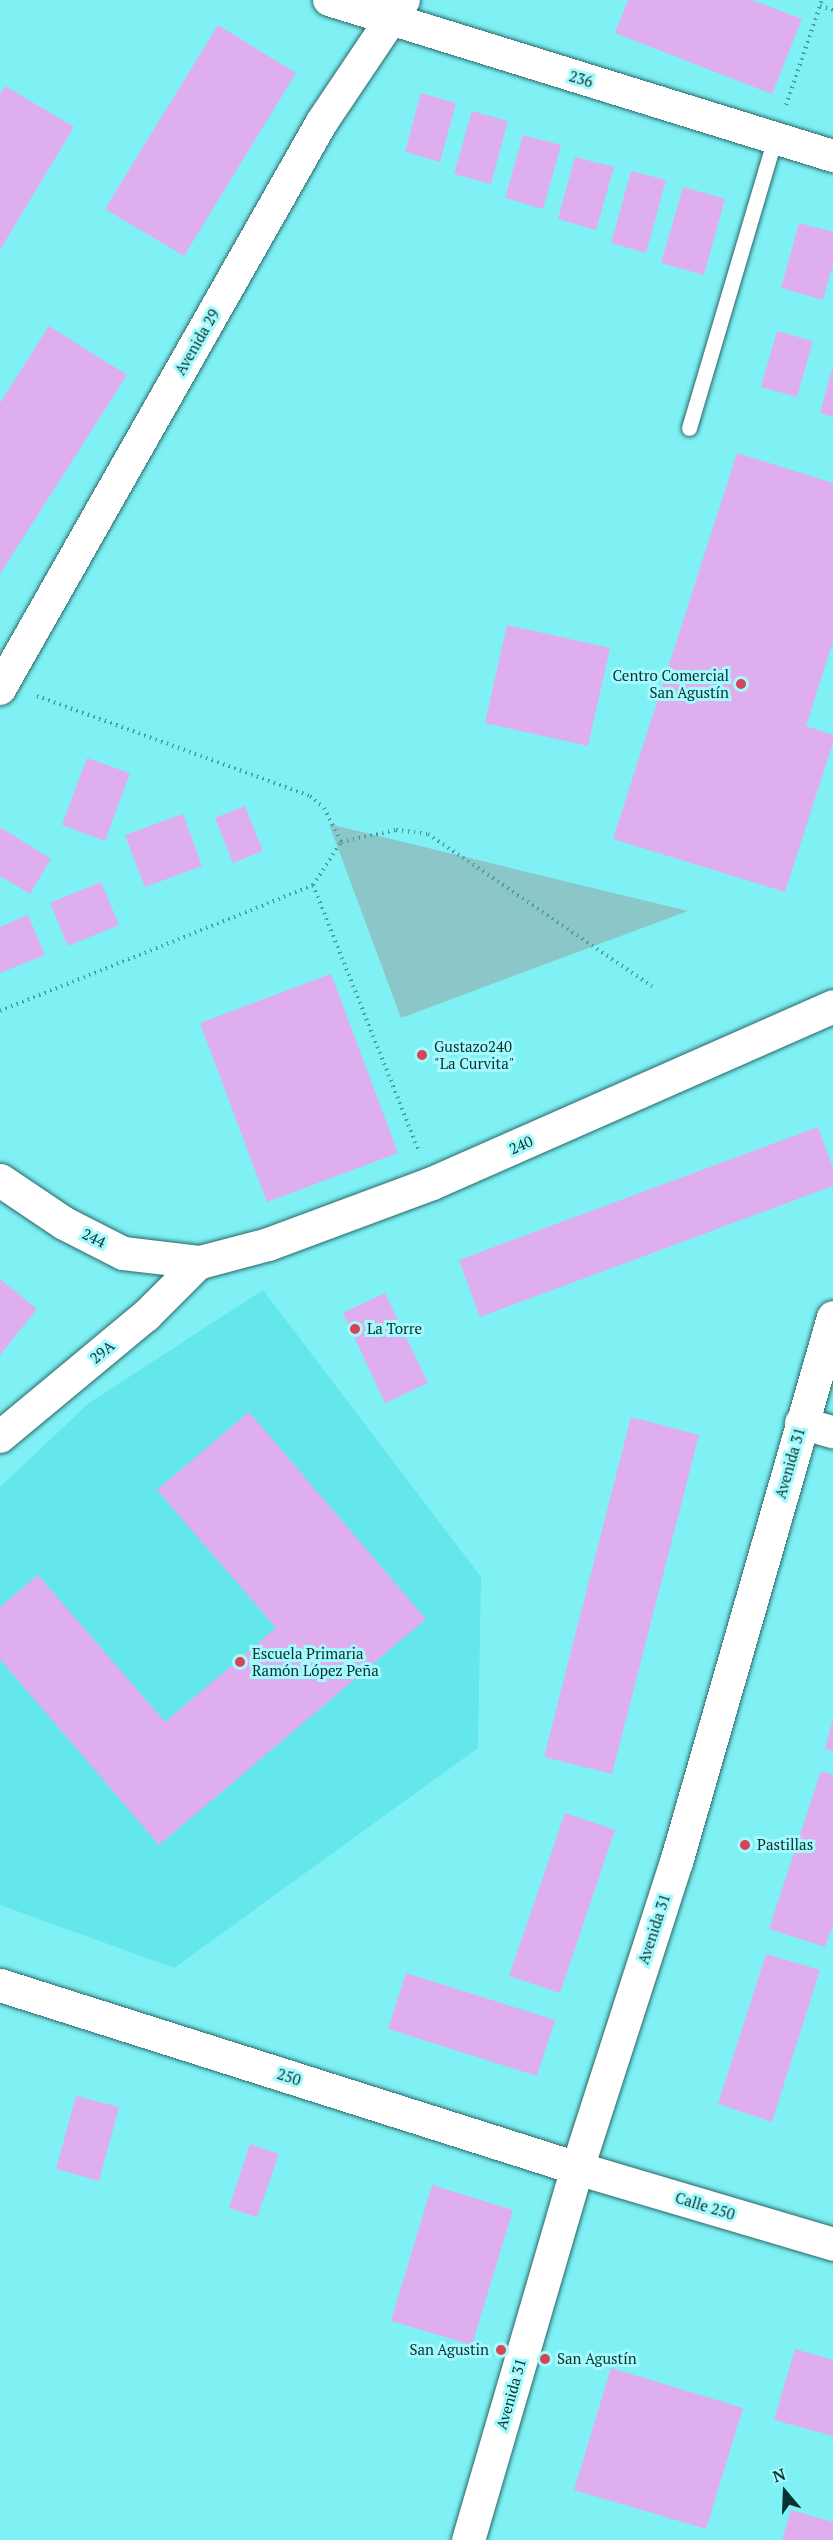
<!DOCTYPE html>
<meta charset="utf-8">
<style>
body{margin:0}
#map{position:relative;width:833px;height:2540px;overflow:hidden;background:#7ff1f4;font-family:"PT Serif",serif}
div>[style]{position:absolute}
.built>*{inset:0;background:#64e7ea}
.green>*{inset:0;background:#8bc7c8}
.building>*{inset:0;background:#dfaeef}
.path>*{height:4px;margin-top:-2px;transform-origin:0;background:repeating-linear-gradient(90deg,#4b9c9e 0 1.5px,transparent 0 6px)}
.roads{filter:drop-shadow(0 0 2px #2a6769) drop-shadow(0 0 2px #2a6769)}
.service>*{height:15px;margin:-7.5px;padding:0 7.5px;transform-origin:7.5px;border-radius:7.5px;background:#fff}
.minor>*{height:32px;margin:-16px;padding:0 16px;transform-origin:16px;border-radius:16px;background:#fff}
.tertiary>*{height:33px;margin:-16.5px;padding:0 16.5px;transform-origin:16.5px;border-radius:16.5px;background:#fff}
.secondary>*{height:33px;margin:-16.5px;padding:0 16.5px;transform-origin:16.5px;border-radius:16.5px;background:#fff}
.dots>*{width:16px;height:16px;translate:-50% -50%;box-sizing:border-box;border:3px solid #a4fafc;border-radius:50%}
span{translate:-50% -50%;white-space:nowrap;text-align:center;line-height:1.15;-webkit-text-stroke:6px #a4fafc;paint-order:stroke}
.street-label{font-size:15px;color:#0a3031}
.poi-label{font-size:15px;color:#0a3031}
.right{translate:-100% -50%;text-align:right}
.left{translate:0 -50%;text-align:left}
.north{position:absolute;left:755px;top:2462px;width:60px;height:60px;-webkit-text-stroke:4px #a4fafc;paint-order:stroke;rotate:341deg;font-size:16px;font-weight:700;line-height:24px;text-align:center;color:#0a3031}
.north::after{content:'';display:block;margin:auto;width:21px;height:27px;background:#0a3031;clip-path:polygon(50% 0,100% 100%,50% 72%,0 100%)}
</style>
<div id="map">
<div class="built">
<i style="clip-path:polygon(263px 1290px,481px 1577px,478px 1748px,174px 1968px,0 1905px,0 1487px,89px 1403px)"></i>
</div>
<div class="green">
<i style="clip-path:polygon(329px 824px,688px 911px,401px 1018px)"></i>
</div>
<div class="building">
<i style="clip-path:polygon(628px 0,752px 0,802px 19px,772px 94px,615px 33px)"></i>
<i style="clip-path:polygon(218px 25px,296px 73px,184px 256px,105px 209px)"></i>
<i style="clip-path:polygon(5px 86px,74px 127px,0 250px,0 94px)"></i>
<i style="clip-path:polygon(421px 93px,456px 103px,440px 162px,405px 152px)"></i>
<i style="clip-path:polygon(472px 111px,508px 121px,491px 184px,454px 174px)"></i>
<i style="clip-path:polygon(523px 135px,561px 145px,543px 209px,505px 198px)"></i>
<i style="clip-path:polygon(575px 157px,614px 167px,596px 230px,558px 219px)"></i>
<i style="clip-path:polygon(631px 171px,666px 180px,646px 253px,611px 243px)"></i>
<i style="clip-path:polygon(683px 187px,725px 199px,704px 275px,661px 263px)"></i>
<i style="clip-path:polygon(799px 223px,833px 232px,833px 264px,823px 300px,781px 288px)"></i>
<i style="clip-path:polygon(49px 326px,127px 375px,0 574px,0 403px)"></i>
<i style="clip-path:polygon(777px 331px,813px 341px,797px 397px,761px 387px)"></i>
<i style="clip-path:polygon(832px 369px,833px 369px,833px 417px,820px 413px)"></i>
<i style="clip-path:polygon(737px 453px,833px 483px,833px 641px,806px 726px,833px 735px,833px 743px,785px 892px,613px 839px)"></i>
<i style="clip-path:polygon(507px 625px,610px 648px,588px 746px,485px 723px)"></i>
<i style="clip-path:polygon(87px 758px,130px 773px,105px 841px,62px 825px)"></i>
<i style="clip-path:polygon(245px 806px,263px 851px,233px 863px,215px 818px)"></i>
<i style="clip-path:polygon(183px 814px,202px 866px,145px 887px,125px 835px)"></i>
<i style="clip-path:polygon(0 827px,51px 859px,30px 894px,0 876px)"></i>
<i style="clip-path:polygon(101px 882px,119px 925px,68px 946px,50px 903px)"></i>
<i style="clip-path:polygon(28px 915px,45px 955px,0 973px,0 927px)"></i>
<i style="clip-path:polygon(331px 974px,398px 1153px,267px 1202px,200px 1023px)"></i>
<i style="clip-path:polygon(818px 1127px,833px 1168px,833px 1186px,480px 1317px,459px 1260px)"></i>
<i style="clip-path:polygon(0 1279px,37px 1309px,0 1355px)"></i>
<i style="clip-path:polygon(385px 1293px,428px 1383px,385px 1403px,343px 1313px)"></i>
<i style="clip-path:polygon(249px 1412px,426px 1619px,159px 1845px,0 1659px,0 1607px,38px 1575px,165px 1722px,276px 1628px,157px 1490px)"></i>
<i style="clip-path:polygon(631px 1417px,699px 1435px,612px 1774px,544px 1757px)"></i>
<i style="clip-path:polygon(832px 1722px,833px 1722px,833px 1751px,825px 1749px)"></i>
<i style="clip-path:polygon(821px 1771px,833px 1775px,833px 1925px,825px 1947px,769px 1929px)"></i>
<i style="clip-path:polygon(565px 1813px,615px 1830px,560px 1993px,509px 1976px)"></i>
<i style="clip-path:polygon(766px 1954px,820px 1970px,772px 2122px,718px 2104px)"></i>
<i style="clip-path:polygon(406px 1973px,555px 2020px,537px 2076px,388px 2029px)"></i>
<i style="clip-path:polygon(76px 2096px,119px 2107px,99px 2181px,56px 2169px)"></i>
<i style="clip-path:polygon(250px 2144px,279px 2154px,257px 2217px,229px 2208px)"></i>
<i style="clip-path:polygon(432px 2185px,513px 2210px,472px 2345px,391px 2321px)"></i>
<i style="clip-path:polygon(795px 2349px,833px 2360px,833px 2436px,774px 2420px)"></i>
<i style="clip-path:polygon(611px 2368px,743px 2408px,706px 2529px,574px 2490px)"></i>
<i style="clip-path:polygon(791px 2510px,833px 2522px,833px 2540px,782px 2540px)"></i>
</div>
<div class="path">
<i style="left:820px;top:6px;width:14px;rotate:17deg"></i>
<i style="left:786px;top:105px;width:111px;rotate:-71.1deg"></i>
<i style="left:37px;top:696px;width:291px;rotate:20.1deg"></i>
<i style="left:310px;top:796px;width:18px;rotate:41deg"></i>
<i style="left:324px;top:808px;width:38px;rotate:63deg"></i>
<i style="left:341px;top:842px;width:56px;rotate:-12.3deg"></i>
<i style="left:396px;top:830px;width:32px;rotate:7deg"></i>
<i style="left:428px;top:834px;width:271px;rotate:34.2deg"></i>
<i style="left:313px;top:885px;width:51px;rotate:-56.9deg"></i>
<i style="left:0;top:1011px;width:337px;rotate:-21.9deg"></i>
<i style="left:313px;top:885px;width:286px;rotate:68.3deg"></i>
</div>
<div class="roads">
<div class="service">
<i style="left:689px;top:428px;width:303px;rotate:-73.5deg"></i>
</div>
<div class="minor">
<i style="left:329px;top:0;width:528px;rotate:17.2deg"></i>
<i style="left:0;top:689px;width:652px;rotate:-60.41deg"></i>
<i style="left:322px;top:122px;width:147px;rotate:-56.1deg"></i>
<i style="left:801px;top:1423px;width:33px;rotate:16deg"></i>
<i style="left:0;top:1437px;width:190px;rotate:-39.7deg"></i>
<i style="left:146px;top:1316px;width:76px;rotate:-45deg"></i>
</div>
<div class="tertiary">
<i style="left:0;top:1180px;width:77px;rotate:33.9deg"></i>
<i style="left:64px;top:1223px;width:66px;rotate:27deg"></i>
<i style="left:123px;top:1253px;width:78px;rotate:6.7deg"></i>
<i style="left:200px;top:1262px;width:70px;rotate:-14.8deg"></i>
<i style="left:268px;top:1244px;width:175px;rotate:-20.4deg"></i>
<i style="left:432px;top:1183px;width:438px;rotate:-23.8deg"></i>
<i style="left:468px;top:2540px;width:388px;rotate:-73.7deg"></i>
<i style="left:577px;top:2168px;width:322px;rotate:-72.1deg"></i>
<i style="left:676px;top:1862px;width:567px;rotate:-73.93deg"></i>
</div>
<div class="secondary">
<i style="left:0;top:1985px;width:605px;rotate:17.6deg"></i>
<i style="left:577px;top:2168px;width:267px;rotate:16.5deg"></i>
</div>
</div>
<div class="dots">
<i style="left:741px;top:684px;background:#d54556"></i>
<i style="left:422px;top:1055px;background:#d54556"></i>
<i style="left:355px;top:1329px;background:#d54556"></i>
<i style="left:240px;top:1662px;background:#d54556"></i>
<i style="left:745px;top:1845px;background:#d54556"></i>
<i style="left:501px;top:2350px;background:#d54556"></i>
<i style="left:545px;top:2359px;background:#d54556"></i>
</div>
<div class="street-label">
<span style="left:581px;top:79px;rotate:17deg">236</span>
<span style="left:197px;top:342px;rotate:-60deg">Avenida 29</span>
<span style="left:521px;top:1145px;rotate:-24deg">240</span>
<span style="left:94px;top:1238px;rotate:26deg">244</span>
<span style="left:102px;top:1352px;rotate:-40deg">29A</span>
<span style="left:790px;top:1463px;rotate:-74deg">Avenida 31</span>
<span style="left:654px;top:1929px;rotate:-72deg">Avenida 31</span>
<span style="left:289px;top:2077px;rotate:18deg">250</span>
<span style="left:705px;top:2206px;rotate:17deg">Calle 250</span>
<span style="left:511px;top:2394px;rotate:-74deg">Avenida 31</span>
</div>
<div class="poi-label">
<span class="right" style="left:729px;top:684px">Centro Comercial<br>San Agustín</span>
<span class="left" style="left:434px;top:1055px">Gustazo240<br>"La Curvita"</span>
<span class="left" style="left:367px;top:1329px">La Torre</span>
<span class="left" style="left:252px;top:1662px">Escuela Primaria<br>Ramón López Peña</span>
<span class="left" style="left:757px;top:1845px">Pastillas</span>
<span class="right" style="left:489px;top:2350px">San Agustin</span>
<span class="left" style="left:557px;top:2359px">San Agustín</span>
</div>
<div class="north">N</div>
</div>
